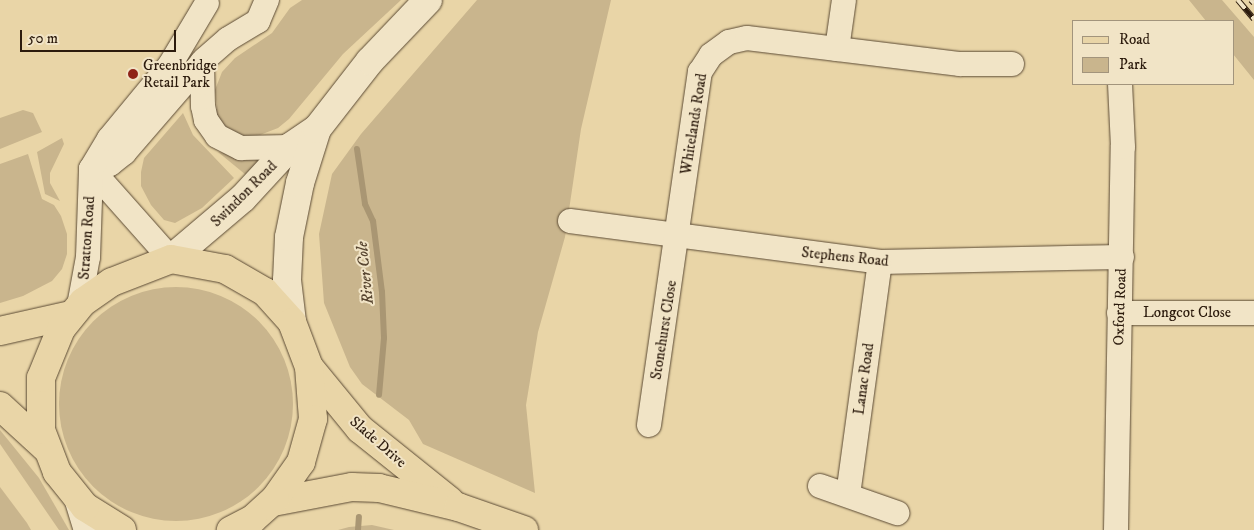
<!DOCTYPE html>
<style>
body{margin:0}
#map{position:relative;width:1254px;height:530px;overflow:hidden;background:#e9d5a7;font-family:"IM FELL DW Pica",serif}
div>[style]{position:absolute}
.green>*{inset:0;background:#c9b58d}
.round{border-radius:50%}
.stream>*{height:6px;margin:-3px;padding:0 3px;transform-origin:3px;border-radius:3px;background:#a99673}
.roads{filter:drop-shadow(0 0 1px #5b4a34) drop-shadow(0 0 1px #5b4a34)}
.street>*{height:24px;margin:-12px;padding:0 12px;transform-origin:12px;border-radius:12px;background:#f1e4c6}
.secondary>*{height:28px;margin:-14px;padding:0 14px;transform-origin:14px;border-radius:14px;background:#f1e4c6}
.primary>*{height:28px;margin:-14px;padding:0 14px;transform-origin:14px;border-radius:14px;background:#e9d5a7}
.rail>*{height:5.5px;margin-top:-2.75px;transform-origin:0;background:repeating-linear-gradient(90deg,#f1e4c6 0 11px,#2c1b0d 0 22px);box-sizing:border-box;border-block:1px solid #2c1b0d}
.dots>*{width:14px;height:14px;translate:-50% -50%;box-sizing:border-box;border:2px solid #f1e4c6;border-radius:50%}
span{translate:-50% -50%;white-space:nowrap;text-align:center;line-height:1.15;-webkit-text-stroke:4px #f1e4c6;paint-order:stroke}
.poi-label{font-size:15px;color:#2c1b0d}
.left{translate:0 -50%;text-align:left}
.street-label{font-size:15px;color:#2c1b0d}
.water-label{font-size:16px;color:#584631;font-style:italic}
.legend{position:absolute;left:1072px;top:20px;width:162px;height:65px;box-sizing:border-box;background:#f1e4c6;border:1px solid #a2947c;margin:0;padding:6px 9px;list-style:none;font-size:15px;color:#2c1b0d}
.legend li{display:flex;align-items:center;gap:10px;height:25px}
.legend b{width:25px;border:1px solid #a2947c}
.scale{position:absolute;left:20px;top:30px;width:156px;height:22px;box-sizing:border-box;border:2px solid #2c1b0d;border-top:0;padding-left:6px;font-size:15px;line-height:18px;white-space:nowrap;color:#2c1b0d;-webkit-text-stroke:4px #f1e4c6;paint-order:stroke}
</style>
<div id="map">
<div class="green">
<i style="clip-path:polygon(302px 0,401px 0,343px 54px,289px 119px,278px 128px,252px 138px,227px 133px,211px 111px,217px 109px,215px 90px,222px 72px,235px 58px,272px 33px,290px 8px)"></i>
<i style="clip-path:polygon(477px 0,611px 0,581px 129px,565px 237px,538px 332px,526px 405px,535px 493px,423px 444px,409px 420px,362px 384px,350px 367px,324px 303px,319px 234px,332px 174px,361px 134px)"></i>
<i style="clip-path:polygon(1189px 0,1222px 0,1254px 37px,1254px 80px,1233px 54px,1233px 21px,1206px 21px)"></i>
<i style="clip-path:polygon(23px 110px,33px 113px,42px 132px,0 149px,0 118px)"></i>
<i style="clip-path:polygon(183px 113px,193px 135px,234px 178px,202px 208px,175px 223px,164px 220px,151px 205px,141px 186px,141px 172px,144px 158px)"></i>
<i style="clip-path:polygon(62px 138px,64px 144px,50px 173px,50px 183px,60px 201px,45px 194px,37px 152px)"></i>
<i style="clip-path:polygon(218px 152px,259px 158px,259px 161px,246px 175px)"></i>
<i style="clip-path:polygon(28px 154px,42px 199px,54px 205px,61px 216px,67px 234px,67px 254px,62px 269px,52px 281px,23px 296px,0 303px,0 164px)"></i>
<i class="round" style="left:59px;top:287px;width:234px;height:234px"></i>
<i style="clip-path:polygon(0 430px,39px 478px,69px 530px,59px 530px,0 444px)"></i>
<i style="clip-path:polygon(0 487px,27px 523px,31px 530px,0 530px)"></i>
<i style="clip-path:polygon(372px 525px,394px 530px,338px 530px,349px 527px)"></i>
</div>
<div class="stream">
<i style="left:357px;top:149px;width:56px;rotate:81.7deg"></i>
<i style="left:365px;top:204px;width:19px;rotate:65deg"></i>
<i style="left:373px;top:221px;width:72px;rotate:82.8deg"></i>
<i style="left:382px;top:292px;width:46px;rotate:87.5deg"></i>
<i style="left:384px;top:338px;width:57px;rotate:95deg"></i>
<i style="left:358px;top:530px;width:13px;rotate:-86deg"></i>
</div>
<div class="roads">
<div class="street">
<i style="left:837px;top:49px;width:49px;rotate:-81.9deg"></i>
<i style="left:202px;top:62px;width:44px;rotate:88.7deg"></i>
<i style="left:203px;top:106px;width:14px;rotate:78deg"></i>
<i style="left:206px;top:120px;width:19px;rotate:55deg"></i>
<i style="left:217px;top:136px;width:27px;rotate:27deg"></i>
<i style="left:241px;top:148px;width:49px;rotate:-1.2deg"></i>
<i style="left:91px;top:169px;width:20px;rotate:-15deg"></i>
<i style="left:110px;top:164px;width:18px;rotate:-38deg"></i>
<i style="left:124px;top:153px;width:124px;rotate:-49.2deg"></i>
<i style="left:205px;top:59px;width:30px;rotate:-41deg"></i>
<i style="left:228px;top:39px;width:35px;rotate:-31deg"></i>
<i style="left:258px;top:21px;width:23px;rotate:-67deg"></i>
<i style="left:91px;top:169px;width:120px;rotate:48.4deg"></i>
<i style="left:570px;top:221px;width:313px;rotate:7.5deg"></i>
<i style="left:880px;top:262px;width:242px;rotate:-1.2deg"></i>
<i style="left:79px;top:306px;width:50px;rotate:-79.6deg"></i>
<i style="left:88px;top:257px;width:88px;rotate:-88deg"></i>
<i style="left:91px;top:169px;width:35px;rotate:-59deg"></i>
<i style="left:109px;top:139px;width:96px;rotate:-50.5deg"></i>
<i style="left:170px;top:65px;width:72px;rotate:-59.2deg"></i>
<i style="left:1119px;top:313px;width:135px"></i>
<i style="left:649px;top:425px;width:357px;rotate:-81.8deg"></i>
<i style="left:700px;top:72px;width:20px;rotate:-57deg"></i>
<i style="left:711px;top:55px;width:22px;rotate:-36deg"></i>
<i style="left:729px;top:42px;width:18px;rotate:-13deg"></i>
<i style="left:747px;top:38px;width:215px;rotate:7deg"></i>
<i style="left:960px;top:64px;width:52px"></i>
<i style="left:820px;top:486px;width:82px;rotate:19.3deg"></i>
<i style="left:848px;top:495px;width:235px;rotate:-82.2deg"></i>
<i style="left:1116px;top:530px;width:383px;rotate:-89deg"></i>
<i style="left:1123px;top:147px;width:63px;rotate:-92.7deg"></i>
</div>
<div class="secondary">
<i style="left:171px;top:259px;width:94px;rotate:-40.3deg"></i>
<i style="left:243px;top:198px;width:69px;rotate:-47.3deg"></i>
<i style="left:290px;top:147px;width:32px;rotate:-34deg"></i>
<i style="left:292px;top:322px;width:42px;rotate:-96.8deg"></i>
<i style="left:287px;top:280px;width:43px;rotate:-87.3deg"></i>
<i style="left:289px;top:237px;width:55px;rotate:-78.5deg"></i>
<i style="left:300px;top:183px;width:57px;rotate:-72.5deg"></i>
<i style="left:317px;top:129px;width:86px;rotate:-52.1deg"></i>
<i style="left:370px;top:61px;width:84px;rotate:-46.4deg"></i>
<i style="left:79px;top:501px;width:30px;rotate:73deg"></i>
</div>
<div class="primary">
<i style="left:0;top:331px;width:73px;rotate:-12.7deg"></i>
<i style="left:310px;top:368px;width:79px;rotate:50.7deg"></i>
<i style="left:360px;top:429px;width:115px;rotate:38.7deg"></i>
<i style="left:0;top:406px;width:64px;rotate:42.5deg"></i>
<i style="left:273px;top:502px;width:80px;rotate:-10.8deg"></i>
<i style="left:352px;top:487px;width:27px;rotate:2deg"></i>
<i style="left:379px;top:488px;width:81px;rotate:13.5deg"></i>
<i style="left:458px;top:507px;width:70px;rotate:19.2deg"></i>
<i style="left:122px;top:530px;width:44px;rotate:-148.1deg"></i>
<i style="left:85px;top:507px;width:45px;rotate:-128.7deg"></i>
<i style="left:57px;top:472px;width:45px;rotate:-110.9deg"></i>
<i style="left:41px;top:430px;width:52px;rotate:-90deg"></i>
<i style="left:41px;top:378px;width:53px;rotate:-67.8deg"></i>
<i style="left:61px;top:329px;width:35px;rotate:-51deg"></i>
<i style="left:83px;top:302px;width:35px;rotate:-35deg"></i>
<i style="left:112px;top:282px;width:63px;rotate:-21.3deg"></i>
<i style="left:171px;top:259px;width:55px;rotate:10.5deg"></i>
<i style="left:225px;top:269px;width:46px;rotate:29.9deg"></i>
<i style="left:265px;top:292px;width:40px;rotate:48deg"></i>
<i style="left:292px;top:322px;width:48px;rotate:69.3deg"></i>
<i style="left:309px;top:367px;width:52px;rotate:85.6deg"></i>
<i style="left:313px;top:419px;width:45px;rotate:105.6deg"></i>
<i style="left:301px;top:462px;width:45px;rotate:125.1deg"></i>
<i style="left:275px;top:499px;width:30px;rotate:138deg"></i>
<i style="left:253px;top:519px;width:25px;rotate:153deg"></i>
</div>
</div>
<div class="rail">
<i style="left:1238px;top:0;width:25px;rotate:50deg"></i>
<i style="left:1251px;top:0;width:4px;rotate:45deg"></i>
</div>
<div class="dots">
<i style="left:133px;top:74px;background:#8f2418"></i>
</div>
<div class="poi-label">
<span class="left" style="left:143px;top:74px">Greenbridge<br>Retail Park</span>
</div>
<div class="street-label">
<span style="left:694px;top:124px;rotate:-81deg">Whitelands Road</span>
<span style="left:244px;top:194px;rotate:-45deg">Swindon Road</span>
<span style="left:87px;top:238px;rotate:-86deg">Stratton Road</span>
<span style="left:845px;top:257px;rotate:6deg">Stephens Road</span>
<span style="left:1120px;top:307px;rotate:-88deg">Oxford Road</span>
<span style="left:1187px;top:313px">Longcot Close</span>
<span style="left:664px;top:330px;rotate:-81deg">Stonehurst Close</span>
<span style="left:864px;top:379px;rotate:-82deg">Lanac Road</span>
<span style="left:378px;top:442px;rotate:41deg">Slade Drive</span>
</div>
<div class="water-label">
<span style="left:365px;top:273px;rotate:-96deg">River Cole</span>
</div>
<ul class="legend">
<li><b style="height:6px;background:#e9d5a7"></b>Road</li>
<li><b style="height:14px;background:#c9b58d"></b>Park</li>
</ul>
<div class="scale">50 m</div>
</div>
